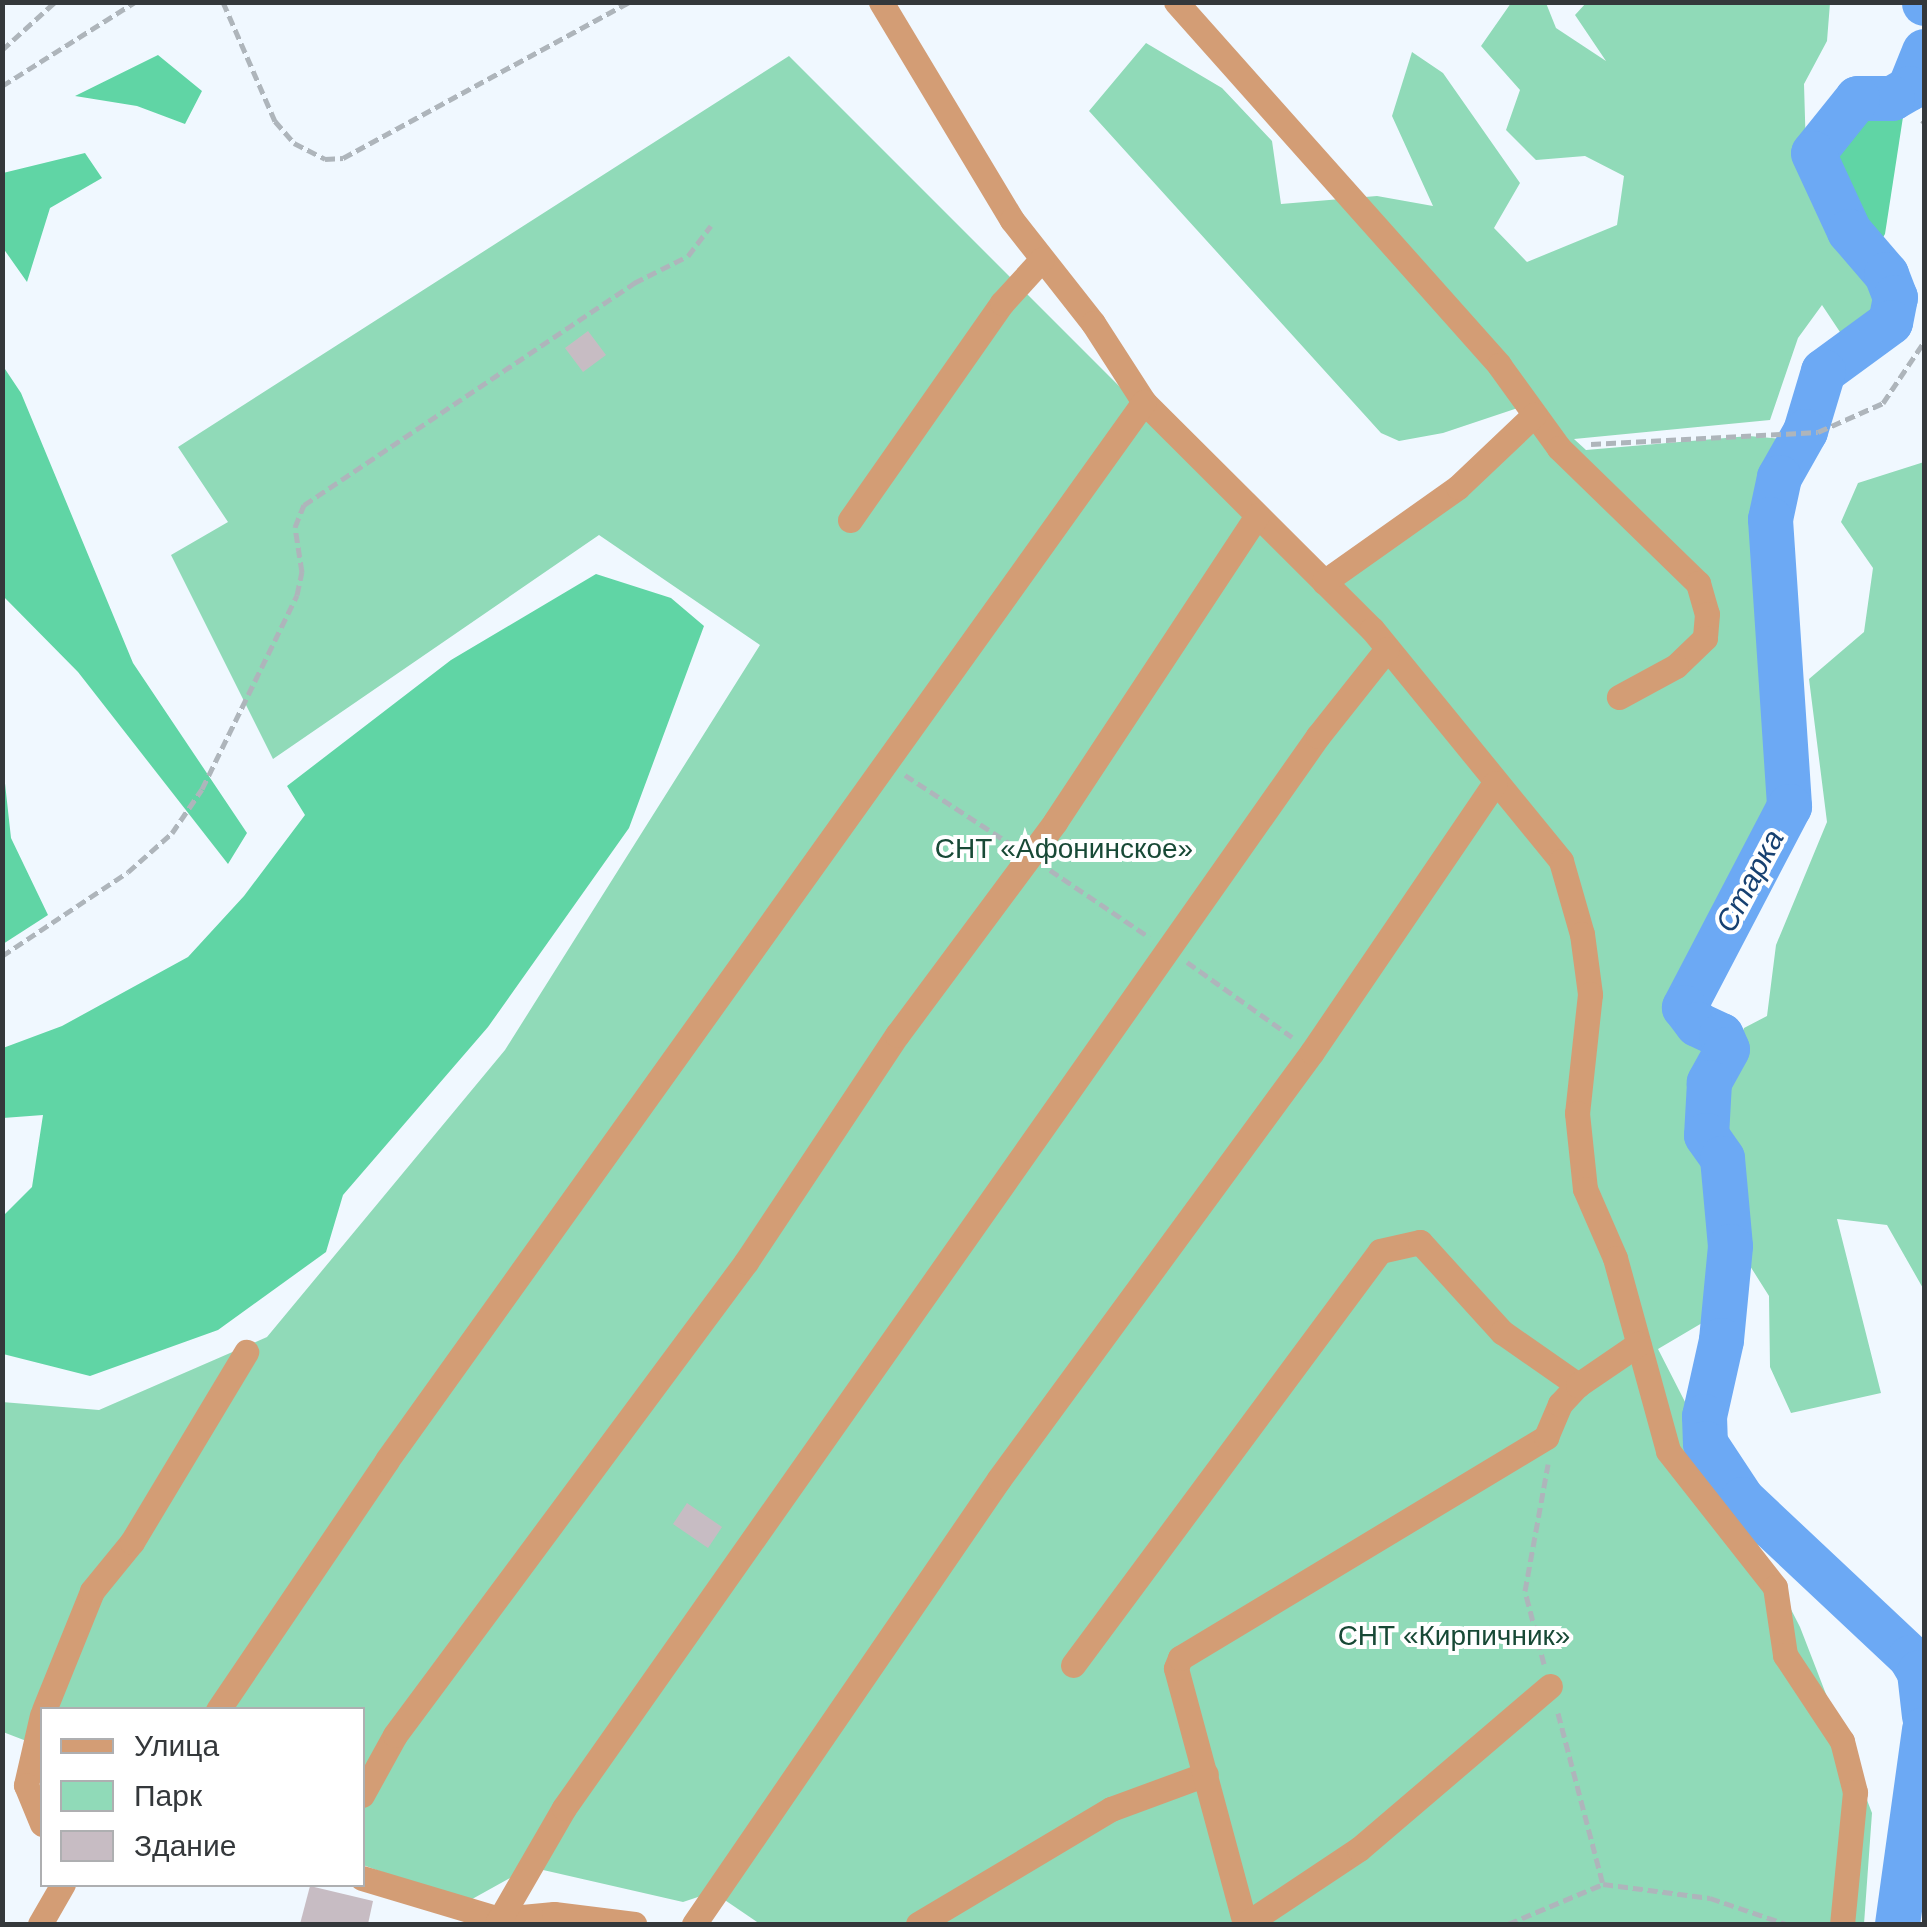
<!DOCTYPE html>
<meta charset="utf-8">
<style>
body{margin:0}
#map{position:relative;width:1927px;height:1927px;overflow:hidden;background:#f0f8ff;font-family:Helvetica,sans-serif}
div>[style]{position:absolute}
.green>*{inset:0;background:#90dab8}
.forest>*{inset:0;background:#60d5a5}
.river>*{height:45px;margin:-22.5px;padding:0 22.5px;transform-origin:22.5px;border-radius:22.5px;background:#6ca9f4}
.building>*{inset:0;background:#c7bcc3}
.path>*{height:5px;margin-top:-2.5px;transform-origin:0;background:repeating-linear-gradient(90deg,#aeb5bb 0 10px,transparent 0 15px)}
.minor>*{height:25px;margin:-12.5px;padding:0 12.5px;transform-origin:12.5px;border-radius:12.5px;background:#d39d75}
span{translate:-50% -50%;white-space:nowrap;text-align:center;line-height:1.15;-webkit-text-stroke:8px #fff;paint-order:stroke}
.park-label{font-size:28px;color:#184936}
.water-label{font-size:30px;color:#174171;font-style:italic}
.frame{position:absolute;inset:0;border:5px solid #34383b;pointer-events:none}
.legend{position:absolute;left:40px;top:1707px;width:325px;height:180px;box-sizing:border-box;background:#fff;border:2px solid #aeafb1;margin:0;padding:12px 18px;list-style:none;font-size:30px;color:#34383b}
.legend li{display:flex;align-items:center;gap:20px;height:50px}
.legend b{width:50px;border:2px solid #aeafb1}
</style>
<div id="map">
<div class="green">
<i style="clip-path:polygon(1511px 3px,1546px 3px,1556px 28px,1606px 61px,1575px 15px,1586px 3px,1830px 3px,1827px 41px,1804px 84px,1806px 152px,1845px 246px,1880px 275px,1890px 296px,1886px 317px,1850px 347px,1822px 305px,1798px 338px,1770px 420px,1574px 439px,1586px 450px,1749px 436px,1793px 440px,1759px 514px,1766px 602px,1777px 610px,1789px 806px,1684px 1007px,1697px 1024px,1721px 1035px,1727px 1049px,1709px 1082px,1706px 1134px,1722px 1158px,1730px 1246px,1719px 1313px,1658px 1349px,1800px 1627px,1872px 1813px,1864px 1924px,760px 1924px,713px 1892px,683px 1902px,530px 1867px,465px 1903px,363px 1865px,362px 1710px,42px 1710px,42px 1747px,3px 1732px,2px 1402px,99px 1410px,267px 1337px,505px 1050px,760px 645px,599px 535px,273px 759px,171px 555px,228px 522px,178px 447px,789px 56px,1324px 591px,1539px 401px,1443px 433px,1399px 441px,1381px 433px,1089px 111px,1146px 43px,1222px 88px,1272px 141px,1281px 204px,1377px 196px,1433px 206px,1392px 116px,1412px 52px,1443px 73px,1520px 183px,1494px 228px,1527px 262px,1617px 225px,1624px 176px,1585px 156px,1536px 160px,1506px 130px,1520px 90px,1481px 46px)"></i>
<i style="clip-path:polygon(1924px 462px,1924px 1290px,1887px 1225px,1837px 1219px,1881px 1393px,1791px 1413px,1770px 1367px,1769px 1296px,1745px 1258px,1735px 1151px,1719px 1136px,1724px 1086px,1744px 1028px,1767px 1016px,1776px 945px,1827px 822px,1809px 679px,1864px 632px,1873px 568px,1841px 522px,1858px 483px)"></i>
</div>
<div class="forest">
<i style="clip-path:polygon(158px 55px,202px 91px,185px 124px,137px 106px,75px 96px)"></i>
<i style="clip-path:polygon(1860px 101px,1905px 104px,1885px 234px,1876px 249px,1851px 229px,1816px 153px)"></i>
<i style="clip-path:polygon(85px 153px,102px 178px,50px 208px,27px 282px,3px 248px,3px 173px)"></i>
<i style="clip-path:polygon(3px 366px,21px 393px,133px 663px,247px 833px,228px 864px,78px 672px,3px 596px)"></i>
<i style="clip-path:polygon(596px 574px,671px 598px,704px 626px,629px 828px,488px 1027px,343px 1195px,326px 1252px,218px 1330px,90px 1376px,3px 1354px,3px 1216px,32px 1187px,43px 1115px,3px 1118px,3px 1048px,62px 1026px,188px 957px,244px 896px,305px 815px,287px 786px,451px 660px)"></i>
<i style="clip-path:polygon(3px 765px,11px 838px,48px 915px,3px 944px)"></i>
</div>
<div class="river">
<i style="left:1924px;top:2px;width:1px;rotate:90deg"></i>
<i style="left:1924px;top:51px;width:40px;rotate:112deg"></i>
<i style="left:1909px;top:88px;width:20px;rotate:150deg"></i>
<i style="left:1892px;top:98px;width:35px;rotate:180deg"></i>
<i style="left:1857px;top:98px;width:70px;rotate:128.7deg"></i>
<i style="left:1813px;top:153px;width:86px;rotate:65.2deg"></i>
<i style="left:1849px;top:231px;width:57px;rotate:49.3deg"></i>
<i style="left:1886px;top:274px;width:25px;rotate:69deg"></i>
<i style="left:1895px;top:297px;width:25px;rotate:101deg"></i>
<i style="left:1890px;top:322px;width:83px;rotate:143.8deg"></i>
<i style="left:1823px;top:371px;width:63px;rotate:106.7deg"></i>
<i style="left:1805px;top:431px;width:53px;rotate:119.5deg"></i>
<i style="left:1779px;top:477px;width:43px;rotate:102.1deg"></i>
<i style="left:1770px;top:519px;width:288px;rotate:86.2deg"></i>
<i style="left:1789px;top:806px;width:227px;rotate:117.6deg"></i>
<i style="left:1684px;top:1007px;width:21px;rotate:53deg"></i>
<i style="left:1697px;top:1024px;width:26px;rotate:25deg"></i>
<i style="left:1721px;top:1035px;width:15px;rotate:67deg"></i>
<i style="left:1727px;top:1049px;width:38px;rotate:119deg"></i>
<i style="left:1709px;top:1082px;width:53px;rotate:93.2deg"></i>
<i style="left:1706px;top:1135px;width:28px;rotate:55deg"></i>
<i style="left:1722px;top:1158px;width:88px;rotate:84.8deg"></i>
<i style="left:1730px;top:1246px;width:94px;rotate:95.5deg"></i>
<i style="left:1721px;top:1340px;width:78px;rotate:102.6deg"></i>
<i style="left:1704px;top:1416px;width:27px;rotate:88deg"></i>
<i style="left:1705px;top:1443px;width:67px;rotate:56.5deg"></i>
<i style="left:1742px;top:1499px;width:231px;rotate:43.2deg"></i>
<i style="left:1910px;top:1657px;width:17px;rotate:59deg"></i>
<i style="left:1919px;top:1672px;width:44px;rotate:83.5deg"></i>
<i style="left:1897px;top:1924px;width:197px;rotate:-82.1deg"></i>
</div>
<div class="building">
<i style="clip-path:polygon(588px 331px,606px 355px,583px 372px,565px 348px)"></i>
<i style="clip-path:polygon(687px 1503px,722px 1527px,708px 1548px,673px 1524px)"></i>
<i style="clip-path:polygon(310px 1886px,373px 1901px,368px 1924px,300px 1924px)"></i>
</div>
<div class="path">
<i style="left:223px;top:2px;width:130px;rotate:66.4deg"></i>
<i style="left:275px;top:121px;width:29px;rotate:49deg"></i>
<i style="left:294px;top:143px;width:35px;rotate:27deg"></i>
<i style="left:325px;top:159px;width:18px;rotate:-3deg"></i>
<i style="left:343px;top:158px;width:326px;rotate:-28.6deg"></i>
<i style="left:2px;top:50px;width:72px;rotate:-42.2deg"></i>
<i style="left:2px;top:86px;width:157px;rotate:-32.3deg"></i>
<i style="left:1922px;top:120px;width:3px;rotate:45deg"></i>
<i style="left:1591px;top:444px;width:227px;rotate:-3deg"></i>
<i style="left:1818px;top:432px;width:71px;rotate:-24deg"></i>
<i style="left:1883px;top:403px;width:73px;rotate:-56.1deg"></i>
<i style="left:905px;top:775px;width:128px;rotate:33.2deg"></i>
<i style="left:1050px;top:870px;width:120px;rotate:34.1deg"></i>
<i style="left:2px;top:956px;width:151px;rotate:-33.7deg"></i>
<i style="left:128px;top:872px;width:59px;rotate:-41.6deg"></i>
<i style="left:172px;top:833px;width:53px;rotate:-55.7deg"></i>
<i style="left:202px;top:789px;width:216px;rotate:-63.9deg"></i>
<i style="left:297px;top:595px;width:24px;rotate:-78deg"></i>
<i style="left:302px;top:572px;width:46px;rotate:-98.8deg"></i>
<i style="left:295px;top:527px;width:24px;rotate:-68deg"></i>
<i style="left:304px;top:505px;width:398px;rotate:-33.9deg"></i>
<i style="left:634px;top:283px;width:60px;rotate:-26.6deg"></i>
<i style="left:688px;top:256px;width:38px;rotate:-53deg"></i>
<i style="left:1187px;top:962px;width:129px;rotate:35.5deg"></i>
<i style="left:1544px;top:1664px;width:75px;rotate:-104.6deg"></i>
<i style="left:1525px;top:1591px;width:129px;rotate:-79.7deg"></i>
<i style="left:1558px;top:1713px;width:177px;rotate:75.3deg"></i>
<i style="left:1508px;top:1924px;width:103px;rotate:-22.8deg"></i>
<i style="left:1603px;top:1884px;width:108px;rotate:7.5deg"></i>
<i style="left:1710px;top:1898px;width:80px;rotate:18.9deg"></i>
</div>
<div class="minor">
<i style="left:881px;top:2px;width:254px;rotate:59deg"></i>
<i style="left:1012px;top:220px;width:131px;rotate:51.8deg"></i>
<i style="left:1093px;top:323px;width:94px;rotate:57.2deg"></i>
<i style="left:1144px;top:402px;width:322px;rotate:44.9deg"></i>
<i style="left:1372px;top:629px;width:299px;rotate:50.8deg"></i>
<i style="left:1561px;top:861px;width:76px;rotate:74deg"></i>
<i style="left:1582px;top:934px;width:61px;rotate:82.4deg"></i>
<i style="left:1590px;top:994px;width:120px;rotate:96.2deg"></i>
<i style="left:1577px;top:1113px;width:76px;rotate:84deg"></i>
<i style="left:1585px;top:1189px;width:75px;rotate:66.5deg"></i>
<i style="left:1615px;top:1258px;width:200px;rotate:74.6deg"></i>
<i style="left:1668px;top:1451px;width:173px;rotate:51.8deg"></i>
<i style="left:1775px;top:1587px;width:69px;rotate:81.6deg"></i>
<i style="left:1785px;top:1655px;width:103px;rotate:56.5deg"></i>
<i style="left:1842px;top:1741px;width:53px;rotate:75.7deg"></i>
<i style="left:1855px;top:1792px;width:133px;rotate:95.6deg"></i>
<i style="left:1176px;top:2px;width:486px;rotate:48.3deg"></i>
<i style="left:1499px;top:365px;width:102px;rotate:54.1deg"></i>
<i style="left:1559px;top:448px;width:194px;rotate:44.2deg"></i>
<i style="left:1698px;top:583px;width:32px;rotate:74deg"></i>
<i style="left:1707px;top:614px;width:24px;rotate:95deg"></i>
<i style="left:1705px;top:638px;width:40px;rotate:136deg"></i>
<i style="left:1676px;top:666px;width:65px;rotate:151.5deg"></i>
<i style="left:850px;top:520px;width:265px;rotate:-55deg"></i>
<i style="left:1002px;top:303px;width:59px;rotate:-47.7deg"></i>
<i style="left:1324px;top:582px;width:164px;rotate:-35.3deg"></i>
<i style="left:1458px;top:487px;width:105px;rotate:-43.5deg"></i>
<i style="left:1073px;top:1665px;width:515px;rotate:-53.44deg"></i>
<i style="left:1380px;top:1251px;width:41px;rotate:-12.7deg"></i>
<i style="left:1420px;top:1242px;width:122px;rotate:47.7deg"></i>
<i style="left:1502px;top:1332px;width:93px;rotate:34.9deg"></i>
<i style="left:44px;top:1710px;width:128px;rotate:-68deg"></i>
<i style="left:92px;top:1591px;width:63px;rotate:-50.8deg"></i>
<i style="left:132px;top:1542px;width:222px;rotate:-59deg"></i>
<i style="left:218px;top:1710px;width:302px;rotate:-55.9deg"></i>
<i style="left:387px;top:1460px;width:1301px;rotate:-54.42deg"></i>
<i style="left:42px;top:1715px;width:72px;rotate:102.9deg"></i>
<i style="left:26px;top:1785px;width:42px;rotate:67.7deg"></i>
<i style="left:362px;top:1795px;width:68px;rotate:-61.2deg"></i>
<i style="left:395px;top:1735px;width:589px;rotate:-53.42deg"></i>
<i style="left:746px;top:1262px;width:273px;rotate:-56.4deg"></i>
<i style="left:897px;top:1035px;width:265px;rotate:-53.4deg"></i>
<i style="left:1055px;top:822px;width:367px;rotate:-56.6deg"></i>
<i style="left:362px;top:1878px;width:143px;rotate:16.7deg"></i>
<i style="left:499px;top:1919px;width:55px;rotate:-5.2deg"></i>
<i style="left:554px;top:1914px;width:81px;rotate:7.1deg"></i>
<i style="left:40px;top:1924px;width:46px;rotate:-60.1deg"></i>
<i style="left:497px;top:1924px;width:134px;rotate:-60deg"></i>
<i style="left:564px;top:1808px;width:1311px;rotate:-54.88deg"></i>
<i style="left:1318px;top:736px;width:111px;rotate:-51.6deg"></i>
<i style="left:694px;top:1924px;width:539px;rotate:-55.57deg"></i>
<i style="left:999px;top:1479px;width:529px;rotate:-53.76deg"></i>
<i style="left:1312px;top:1052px;width:325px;rotate:-55.8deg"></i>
<i style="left:918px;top:1924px;width:225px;rotate:-30.8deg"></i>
<i style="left:1111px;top:1809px;width:101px;rotate:-20.2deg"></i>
<i style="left:1245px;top:1924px;width:265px;rotate:-105.1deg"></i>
<i style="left:1176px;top:1668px;width:11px;rotate:-68deg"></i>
<i style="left:1180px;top:1658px;width:428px;rotate:-31.1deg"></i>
<i style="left:1546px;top:1437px;width:36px;rotate:-67deg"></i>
<i style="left:1560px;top:1404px;width:26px;rotate:-47deg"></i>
<i style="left:1578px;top:1385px;width:73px;rotate:-34.3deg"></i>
<i style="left:1246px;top:1924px;width:136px;rotate:-33.6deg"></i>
<i style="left:1359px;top:1849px;width:251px;rotate:-40.5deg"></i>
</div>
<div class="park-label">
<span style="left:1064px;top:849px">СНТ «Афонинское»</span>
<span style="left:1454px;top:1636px">СНТ «Кирпичник»</span>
</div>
<div class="water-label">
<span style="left:1750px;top:881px;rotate:-62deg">Старка</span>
</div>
<div class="frame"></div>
<ul class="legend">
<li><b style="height:12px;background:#d39d75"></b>Улица</li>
<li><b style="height:28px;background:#90dab8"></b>Парк</li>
<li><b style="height:28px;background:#c7bcc3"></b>Здание</li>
</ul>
</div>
